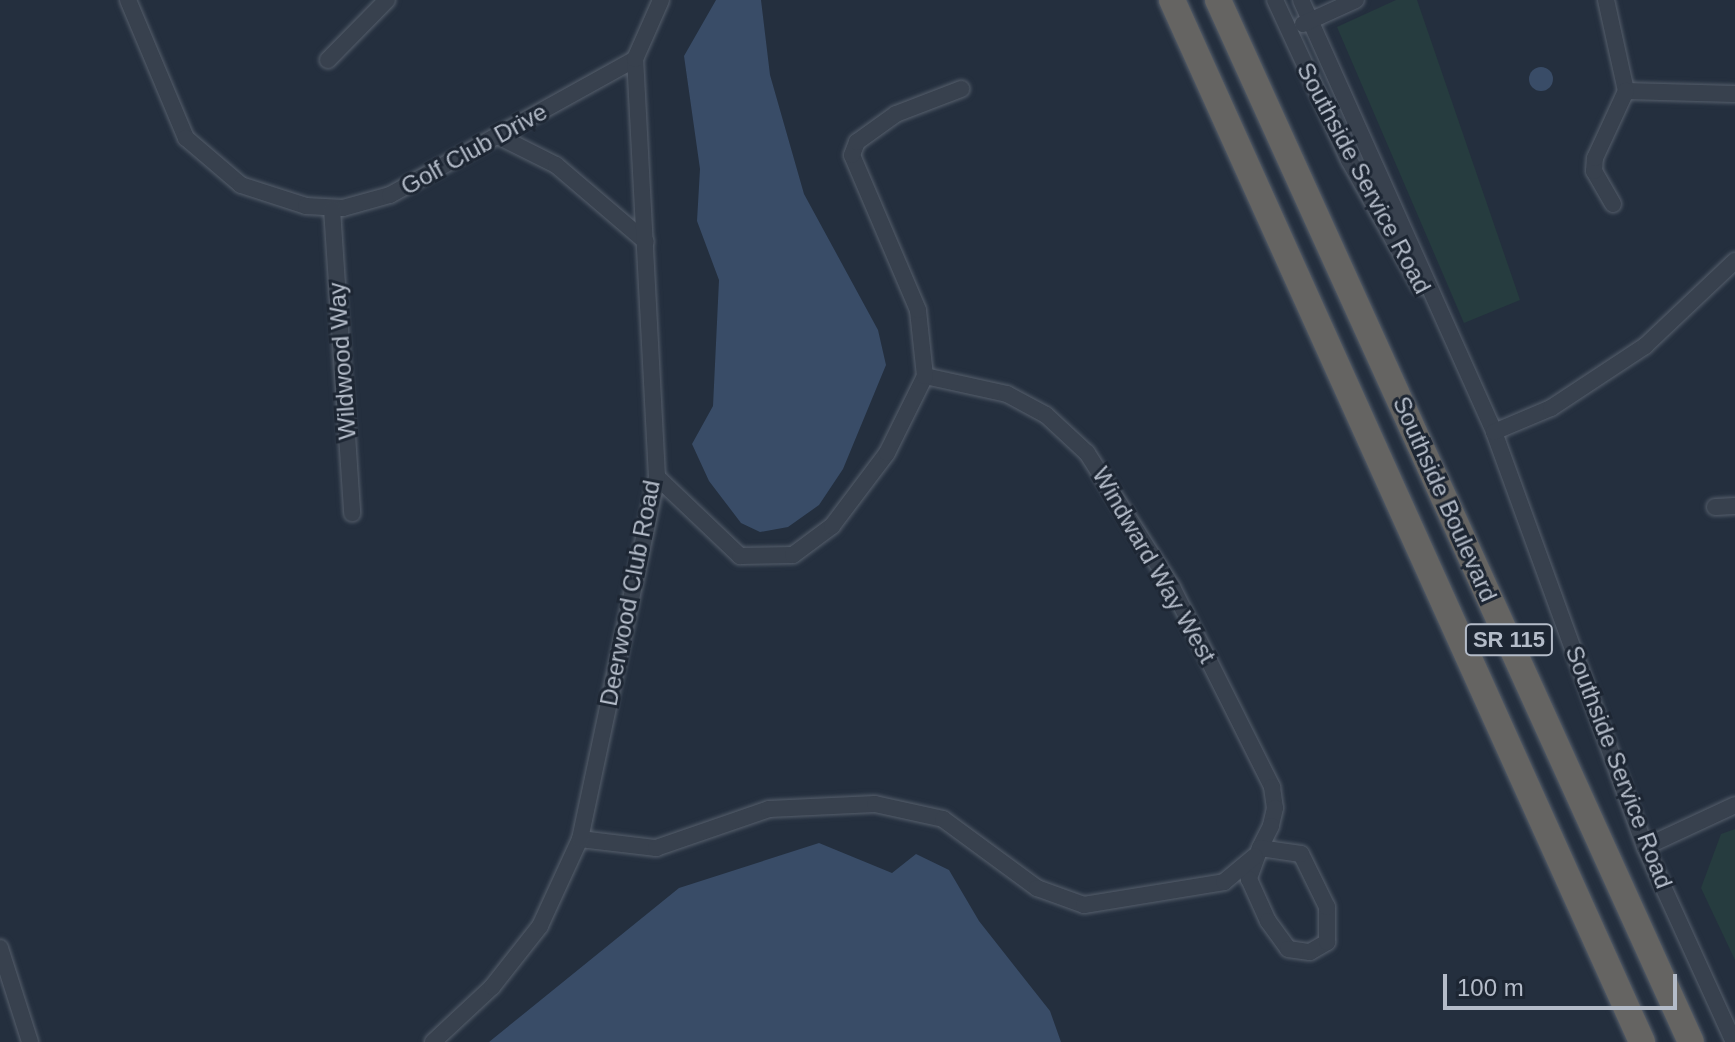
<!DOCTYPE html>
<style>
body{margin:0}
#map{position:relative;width:1735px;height:1042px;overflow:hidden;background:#242f3e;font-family:Helvetica,sans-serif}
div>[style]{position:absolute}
.green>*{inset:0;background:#263c3f}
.water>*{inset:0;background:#394c67}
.round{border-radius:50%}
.roads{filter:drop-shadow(0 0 2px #565f6c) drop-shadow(0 0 2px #565f6c)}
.minor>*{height:16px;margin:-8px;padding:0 8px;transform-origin:8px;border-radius:8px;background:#38414e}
.trunk>*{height:26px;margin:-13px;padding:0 13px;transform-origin:13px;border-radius:13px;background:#656462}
span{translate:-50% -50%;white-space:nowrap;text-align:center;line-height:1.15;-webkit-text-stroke:6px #1d2633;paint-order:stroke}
.shield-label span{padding:2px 6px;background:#1d2633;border:2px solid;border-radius:6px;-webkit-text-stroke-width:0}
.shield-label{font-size:22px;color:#b4bcc9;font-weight:700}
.street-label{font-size:24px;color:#b4bcc9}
.scale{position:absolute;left:1443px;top:974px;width:234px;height:36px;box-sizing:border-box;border:4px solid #b4bcc9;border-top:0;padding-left:10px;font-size:24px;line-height:28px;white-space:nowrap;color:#b4bcc9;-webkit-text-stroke:6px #1d2633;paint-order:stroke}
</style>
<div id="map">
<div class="green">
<i style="clip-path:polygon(1396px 0,1417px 0,1520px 300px,1464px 323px,1337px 27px)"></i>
<i style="clip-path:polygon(1735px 829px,1735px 960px,1701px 888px,1721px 834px)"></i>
</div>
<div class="water">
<i style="clip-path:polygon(716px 0,761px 0,770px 75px,804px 194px,878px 330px,886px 365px,843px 469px,819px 505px,788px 527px,760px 532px,741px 523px,709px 481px,692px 444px,713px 406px,719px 280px,697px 221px,700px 169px,684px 56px)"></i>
<i class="round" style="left:1529px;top:67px;width:24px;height:24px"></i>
<i style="clip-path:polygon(819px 843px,892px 873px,916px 854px,949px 870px,979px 921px,1050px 1011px,1061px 1042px,489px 1042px,679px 888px)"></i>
</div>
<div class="roads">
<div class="minor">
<i style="left:128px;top:0;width:150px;rotate:67.2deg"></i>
<i style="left:186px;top:138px;width:72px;rotate:40.5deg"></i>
<i style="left:241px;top:185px;width:68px;rotate:17.9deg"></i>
<i style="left:306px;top:206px;width:37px;rotate:3deg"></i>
<i style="left:343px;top:208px;width:49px;rotate:-15.5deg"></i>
<i style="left:390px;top:195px;width:280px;rotate:-29deg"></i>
<i style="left:1275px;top:0;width:176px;rotate:65.2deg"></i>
<i style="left:1349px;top:160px;width:145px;rotate:60.8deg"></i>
<i style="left:1301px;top:0;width:473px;rotate:65.9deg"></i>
<i style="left:1494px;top:432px;width:442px;rotate:70deg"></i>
<i style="left:1645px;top:847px;width:214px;rotate:65.5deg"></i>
<i style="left:1606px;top:0;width:93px;rotate:77.6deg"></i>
<i style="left:1303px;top:24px;width:58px;rotate:-24.4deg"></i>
<i style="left:328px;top:60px;width:84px;rotate:-45.5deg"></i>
<i style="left:1626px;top:91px;width:109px;rotate:1.6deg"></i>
<i style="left:498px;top:136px;width:65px;rotate:26.6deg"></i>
<i style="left:556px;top:165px;width:118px;rotate:40.5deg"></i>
<i style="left:1613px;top:204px;width:38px;rotate:-120deg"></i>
<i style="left:1594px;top:171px;width:13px;rotate:-86deg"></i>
<i style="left:1595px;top:158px;width:74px;rotate:-65.2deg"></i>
<i style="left:332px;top:209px;width:305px;rotate:86.2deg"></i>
<i style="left:925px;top:376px;width:84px;rotate:12.4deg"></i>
<i style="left:1007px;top:394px;width:44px;rotate:28.3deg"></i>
<i style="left:1046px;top:415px;width:56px;rotate:42.8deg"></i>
<i style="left:1087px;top:453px;width:159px;rotate:57.6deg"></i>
<i style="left:1172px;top:587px;width:224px;rotate:63.4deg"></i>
<i style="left:1272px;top:787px;width:21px;rotate:82deg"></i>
<i style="left:1275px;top:808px;width:18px;rotate:103deg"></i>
<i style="left:1271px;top:826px;width:25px;rotate:117deg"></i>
<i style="left:1260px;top:848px;width:33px;rotate:110deg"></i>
<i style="left:1249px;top:879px;width:46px;rotate:65.7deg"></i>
<i style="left:1268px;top:921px;width:34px;rotate:54deg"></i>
<i style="left:1288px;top:949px;width:22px;rotate:8deg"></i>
<i style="left:1310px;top:952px;width:20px;rotate:-30deg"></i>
<i style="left:1327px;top:942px;width:35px;rotate:-90deg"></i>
<i style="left:1327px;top:907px;width:59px;rotate:-116.1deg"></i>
<i style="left:1301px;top:854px;width:41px;rotate:-171.7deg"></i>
<i style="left:1494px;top:432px;width:62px;rotate:-22.8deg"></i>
<i style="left:1551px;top:408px;width:113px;rotate:-33.4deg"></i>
<i style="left:1645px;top:346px;width:124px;rotate:-43.4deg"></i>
<i style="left:657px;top:477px;width:115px;rotate:43.6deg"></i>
<i style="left:740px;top:556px;width:53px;rotate:-1.1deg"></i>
<i style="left:793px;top:555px;width:49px;rotate:-36.6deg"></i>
<i style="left:832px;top:526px;width:91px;rotate:-53deg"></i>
<i style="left:887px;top:453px;width:86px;rotate:-63.7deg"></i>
<i style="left:925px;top:376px;width:66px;rotate:-96.1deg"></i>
<i style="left:918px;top:310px;width:168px;rotate:-113.1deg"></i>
<i style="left:852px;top:155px;width:14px;rotate:-69deg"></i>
<i style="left:857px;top:142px;width:48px;rotate:-35.7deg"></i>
<i style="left:896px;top:114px;width:70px;rotate:-21deg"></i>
<i style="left:1715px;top:507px;width:20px;rotate:-3deg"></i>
<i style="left:580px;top:839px;width:77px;rotate:6.8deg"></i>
<i style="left:656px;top:848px;width:120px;rotate:-19deg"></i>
<i style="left:769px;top:809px;width:106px;rotate:-2.7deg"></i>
<i style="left:875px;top:804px;width:70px;rotate:12.4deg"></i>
<i style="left:943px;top:819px;width:117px;rotate:36.3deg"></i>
<i style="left:1037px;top:888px;width:50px;rotate:19.9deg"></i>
<i style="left:1084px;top:905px;width:142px;rotate:-9.3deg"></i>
<i style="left:1224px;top:882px;width:40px;rotate:-40deg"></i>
<i style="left:1645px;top:847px;width:99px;rotate:-25deg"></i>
<i style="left:0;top:948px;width:99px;rotate:72.3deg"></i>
<i style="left:433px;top:1042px;width:81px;rotate:-43deg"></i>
<i style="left:492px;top:987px;width:78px;rotate:-51.8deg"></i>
<i style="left:540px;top:926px;width:96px;rotate:-65.3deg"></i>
<i style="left:580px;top:839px;width:370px;rotate:-78deg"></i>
<i style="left:657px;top:477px;width:419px;rotate:-93deg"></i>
<i style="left:635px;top:59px;width:64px;rotate:-66.2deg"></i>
</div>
<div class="trunk">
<i style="left:1172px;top:0;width:1143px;rotate:65.72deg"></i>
<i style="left:1218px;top:0;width:1144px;rotate:65.59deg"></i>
</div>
</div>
<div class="shield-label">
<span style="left:1509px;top:640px">SR 115</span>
</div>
<div class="street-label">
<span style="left:474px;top:149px;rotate:-29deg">Golf Club Drive</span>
<span style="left:1364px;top:178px;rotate:62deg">Southside Service Road</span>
<span style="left:342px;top:361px;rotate:-94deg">Wildwood Way</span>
<span style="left:1445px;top:499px;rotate:66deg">Southside Boulevard</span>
<span style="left:1154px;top:565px;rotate:60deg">Windward Way West</span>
<span style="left:630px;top:593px;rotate:-79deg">Deerwood Club Road</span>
<span style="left:1619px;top:767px;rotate:69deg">Southside Service Road</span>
</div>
<div class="scale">100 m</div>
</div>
